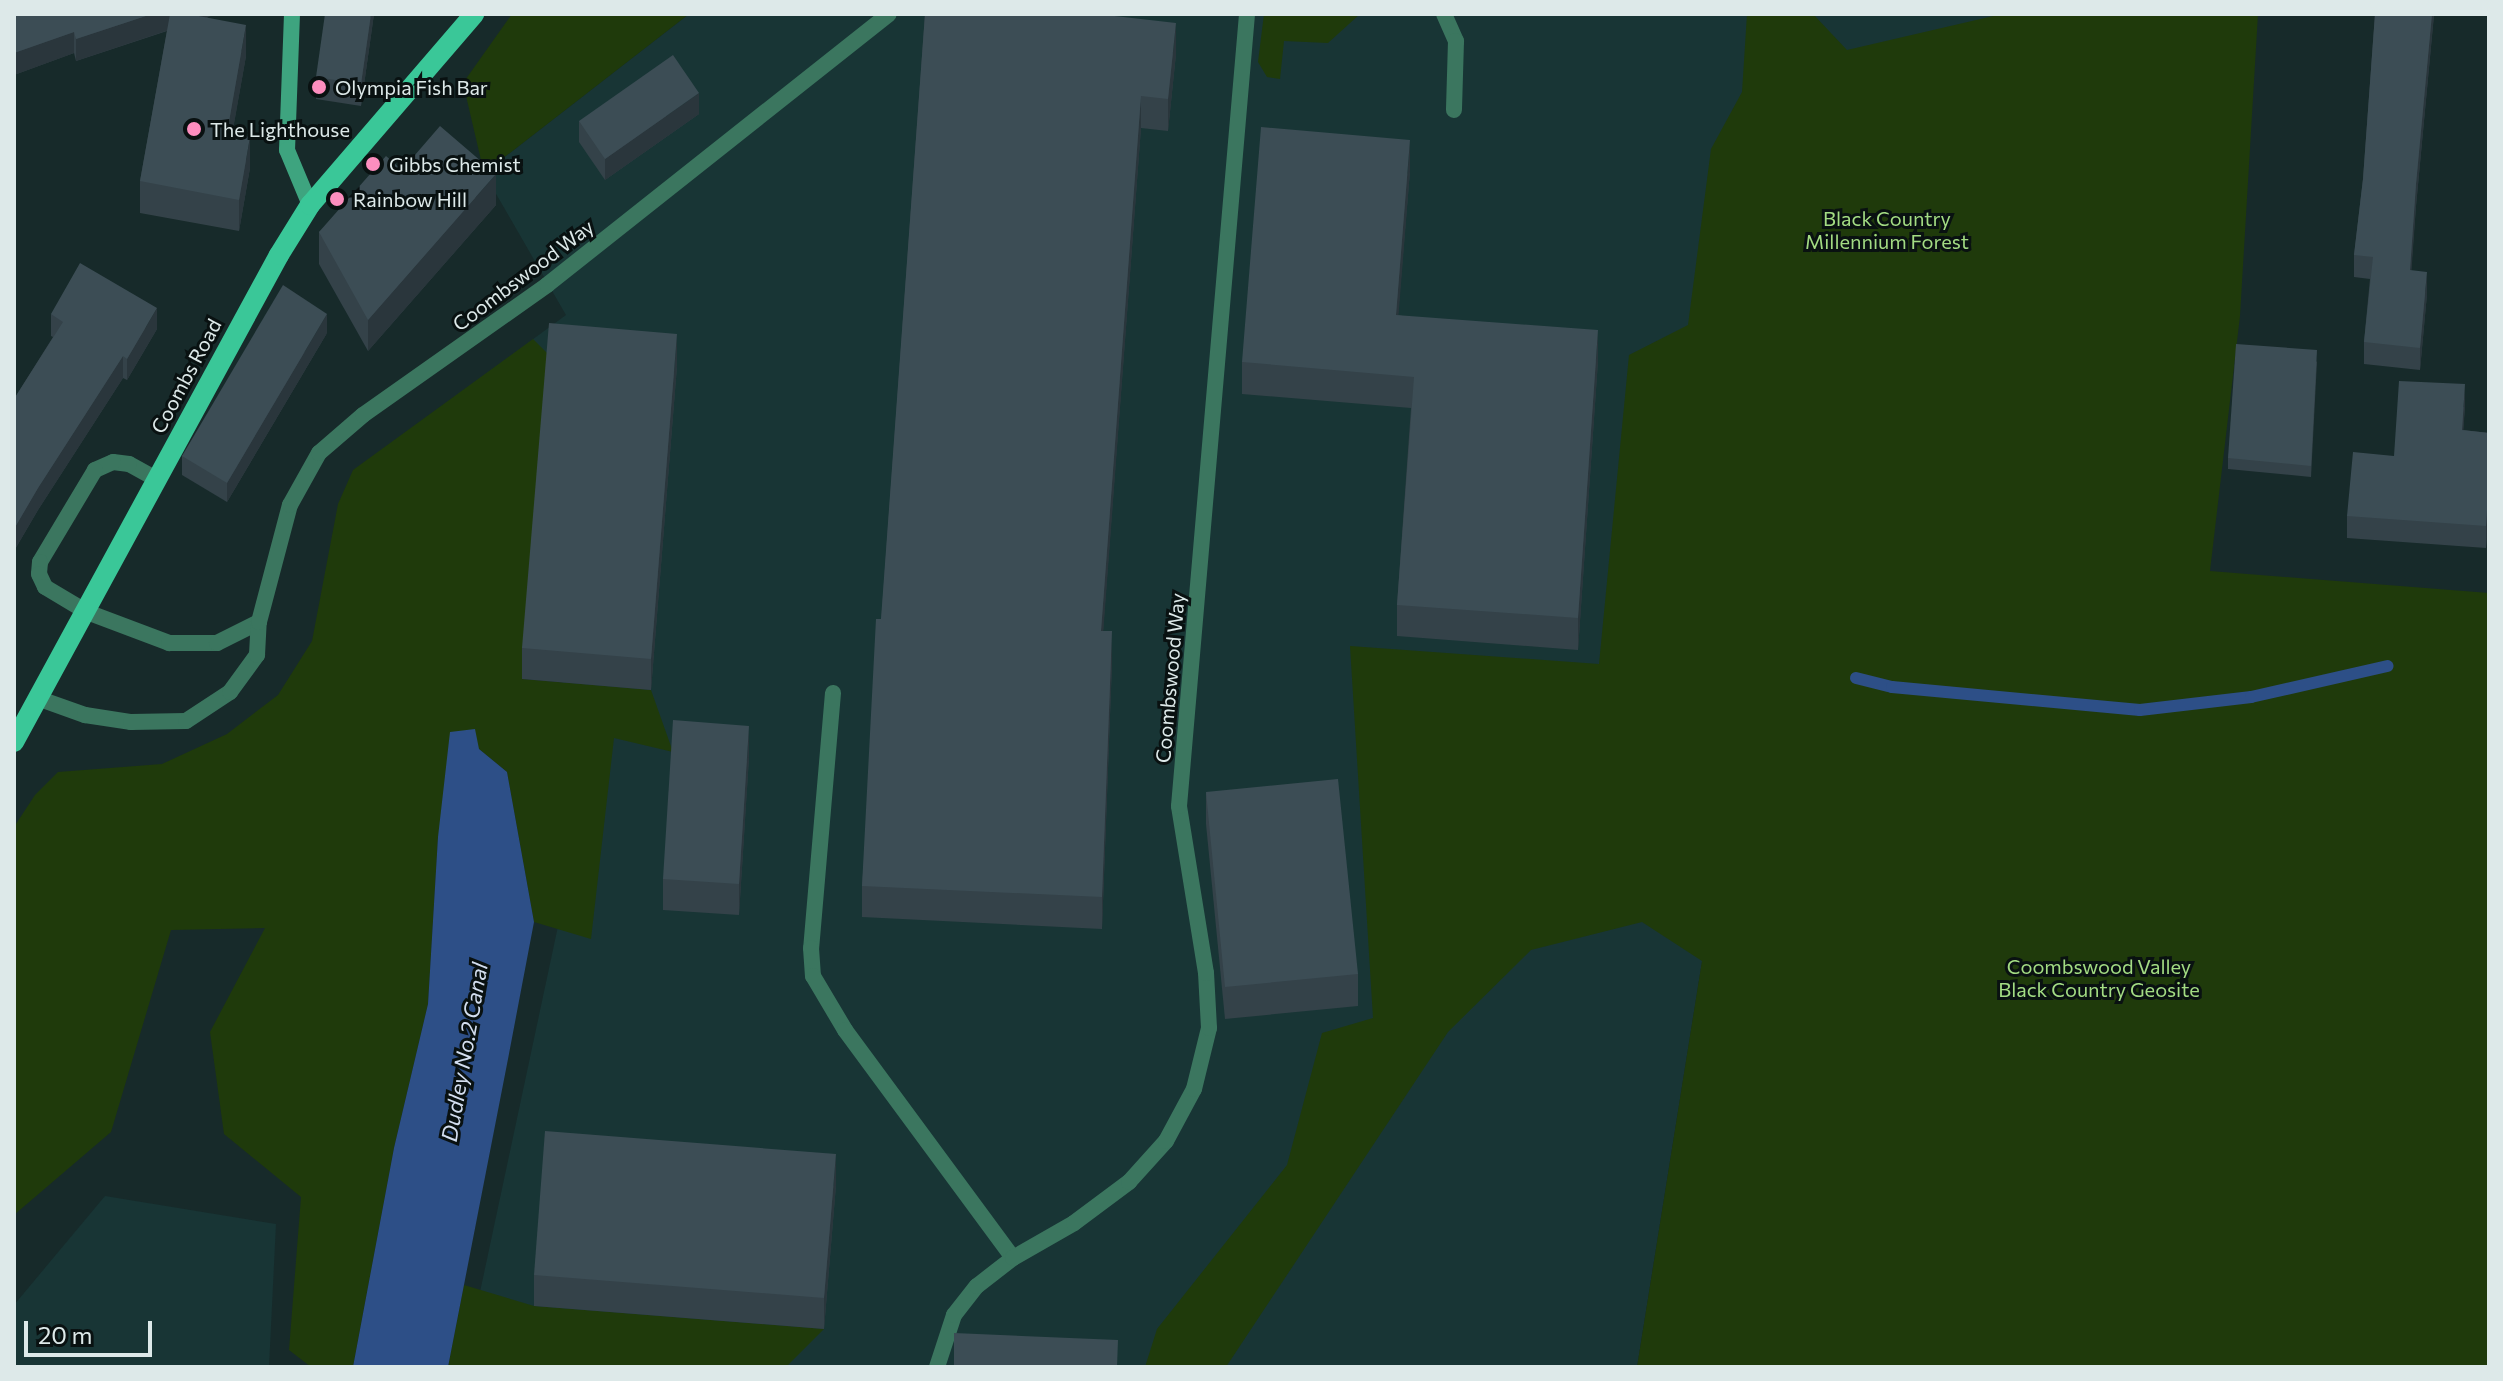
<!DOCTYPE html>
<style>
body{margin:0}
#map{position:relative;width:2503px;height:1381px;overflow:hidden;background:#172a2a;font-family:Commissioner,sans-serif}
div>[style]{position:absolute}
.built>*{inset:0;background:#183535}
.green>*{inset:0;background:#1f3a0b}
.water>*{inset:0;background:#2d4f87}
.stream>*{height:12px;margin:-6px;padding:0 6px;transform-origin:6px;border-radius:6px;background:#2d4f87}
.street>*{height:16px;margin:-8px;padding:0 8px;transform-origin:8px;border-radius:8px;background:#3b765f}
.secondary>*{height:16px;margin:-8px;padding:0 8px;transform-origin:8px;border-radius:8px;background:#3ea47f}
.primary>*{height:20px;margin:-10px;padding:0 10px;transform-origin:10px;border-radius:10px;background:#3ac798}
.wall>*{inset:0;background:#344249}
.shaded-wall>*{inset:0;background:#2a363c}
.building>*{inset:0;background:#3c4d55}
.dots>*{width:22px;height:22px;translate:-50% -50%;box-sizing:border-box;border:4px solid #091111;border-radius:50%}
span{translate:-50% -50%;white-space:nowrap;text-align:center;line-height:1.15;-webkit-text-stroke:6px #091111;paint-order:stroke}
.poi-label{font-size:20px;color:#dde9e9}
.left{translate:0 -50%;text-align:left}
.park-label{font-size:20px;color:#a3dc83}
.street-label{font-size:20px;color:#dde9e9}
.water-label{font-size:22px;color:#d3deef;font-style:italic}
.frame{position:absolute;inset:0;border:16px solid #dde9e9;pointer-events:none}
.scale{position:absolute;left:24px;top:1321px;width:128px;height:36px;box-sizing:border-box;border:4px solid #dde9e9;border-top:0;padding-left:10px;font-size:24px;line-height:28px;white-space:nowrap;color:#dde9e9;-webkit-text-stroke:6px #091111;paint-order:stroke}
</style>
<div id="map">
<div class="built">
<i style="clip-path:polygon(689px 14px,2095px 14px,1705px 943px,1637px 1367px,464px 1367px,599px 734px,391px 443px,566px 315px,484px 173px)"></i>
<i style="clip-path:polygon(105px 1196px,276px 1224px,269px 1367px,14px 1367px,14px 1305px)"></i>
</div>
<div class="green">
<i style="clip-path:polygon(512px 14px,689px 14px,484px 173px,463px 83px)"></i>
<i style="clip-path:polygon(1264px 14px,1360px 14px,1328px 43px,1284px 41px,1280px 79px,1267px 77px,1258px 62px)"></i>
<i style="clip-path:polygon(1747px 14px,1813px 14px,1847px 50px,2002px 14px,2258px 14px,2240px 316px,2210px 571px,2489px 593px,2489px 1367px,1637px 1367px,1702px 961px,1642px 922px,1531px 950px,1448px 1032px,1226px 1367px,1145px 1367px,1157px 1329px,1287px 1165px,1322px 1033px,1373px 1018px,1350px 646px,1599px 664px,1629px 355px,1688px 325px,1711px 149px,1742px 92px)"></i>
<i style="clip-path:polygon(533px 339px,549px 355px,522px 679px,651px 690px,673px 752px,614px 738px,591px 939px,534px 922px,507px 772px,479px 749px,438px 837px,428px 1004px,394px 1148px,353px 1367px,311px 1367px,289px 1350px,301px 1197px,224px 1134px,210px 1032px,265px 928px,171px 930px,111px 1132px,14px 1215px,14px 827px,35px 795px,58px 772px,162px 764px,227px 734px,278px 695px,312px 641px,338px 504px,353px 470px)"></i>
<i style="clip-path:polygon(464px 1285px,534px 1306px,824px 1329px,786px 1367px,448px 1367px)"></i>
</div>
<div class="water">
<i style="clip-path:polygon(475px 729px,479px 749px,507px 772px,534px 922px,508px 1059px,448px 1367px,353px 1367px,394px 1148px,428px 1004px,438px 837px,450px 732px)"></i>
</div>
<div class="stream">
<i style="left:1856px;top:678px;width:37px;rotate:14deg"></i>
<i style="left:1892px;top:687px;width:249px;rotate:5.3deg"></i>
<i style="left:2140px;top:710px;width:112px;rotate:-6.7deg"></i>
<i style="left:2251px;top:697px;width:140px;rotate:-12.8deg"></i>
</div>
<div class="street">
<i style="left:1444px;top:14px;width:30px;rotate:66deg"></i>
<i style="left:1456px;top:41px;width:69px;rotate:91.7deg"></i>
<i style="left:158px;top:480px;width:33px;rotate:-151deg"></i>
<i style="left:129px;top:464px;width:16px;rotate:-173deg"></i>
<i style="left:113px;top:462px;width:20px;rotate:156deg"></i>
<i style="left:95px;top:470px;width:107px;rotate:120.9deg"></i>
<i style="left:40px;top:562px;width:12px;rotate:95deg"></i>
<i style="left:39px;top:574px;width:14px;rotate:65deg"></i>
<i style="left:45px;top:587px;width:49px;rotate:30.8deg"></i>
<i style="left:87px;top:612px;width:88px;rotate:20.7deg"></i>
<i style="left:169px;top:643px;width:48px"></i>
<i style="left:217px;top:643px;width:47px;rotate:-26.6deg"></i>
<i style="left:833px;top:693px;width:256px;rotate:94.9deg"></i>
<i style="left:811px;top:948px;width:28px;rotate:86deg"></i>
<i style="left:813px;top:976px;width:63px;rotate:59.3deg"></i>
<i style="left:845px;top:1030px;width:283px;rotate:53.6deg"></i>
<i style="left:40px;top:699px;width:48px;rotate:19.6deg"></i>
<i style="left:85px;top:715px;width:47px;rotate:8.7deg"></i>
<i style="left:131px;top:722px;width:55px;rotate:-1deg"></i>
<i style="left:186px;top:721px;width:53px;rotate:-33.4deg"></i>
<i style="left:230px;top:692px;width:46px;rotate:-53.9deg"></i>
<i style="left:257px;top:655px;width:33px;rotate:-87deg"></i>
<i style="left:259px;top:622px;width:121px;rotate:-75.2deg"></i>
<i style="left:290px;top:505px;width:60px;rotate:-60.9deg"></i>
<i style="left:319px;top:453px;width:58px;rotate:-40.8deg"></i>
<i style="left:363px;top:415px;width:225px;rotate:-35.2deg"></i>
<i style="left:547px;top:285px;width:436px;rotate:-38.4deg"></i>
<i style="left:937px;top:1367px;width:55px;rotate:-71.9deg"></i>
<i style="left:954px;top:1315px;width:37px;rotate:-52deg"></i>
<i style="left:977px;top:1286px;width:46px;rotate:-37.9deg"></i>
<i style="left:1013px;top:1258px;width:70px;rotate:-29.8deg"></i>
<i style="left:1074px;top:1223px;width:69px;rotate:-36.7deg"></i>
<i style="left:1129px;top:1182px;width:55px;rotate:-47.9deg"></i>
<i style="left:1166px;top:1141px;width:59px;rotate:-61.7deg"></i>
<i style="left:1194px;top:1089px;width:63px;rotate:-76.2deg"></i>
<i style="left:1209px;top:1028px;width:55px;rotate:-93.1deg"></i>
<i style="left:1206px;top:973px;width:169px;rotate:-99.2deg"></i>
<i style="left:1179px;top:806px;width:795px;rotate:-85.09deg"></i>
</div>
<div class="secondary">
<i style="left:292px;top:14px;width:136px;rotate:92.1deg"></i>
<i style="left:287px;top:150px;width:60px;rotate:67.3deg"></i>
</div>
<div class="primary">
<i style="left:14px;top:742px;width:554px;rotate:-61.45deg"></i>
<i style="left:279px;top:255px;width:59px;rotate:-58.2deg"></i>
<i style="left:310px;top:205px;width:252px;rotate:-49.3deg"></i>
</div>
<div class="wall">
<i style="clip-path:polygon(14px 14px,207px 17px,246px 56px,232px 134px,250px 168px,239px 231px,140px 213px,140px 181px,167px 31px,76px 61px,74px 53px,14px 75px)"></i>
<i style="clip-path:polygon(374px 14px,361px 106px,316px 99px,316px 77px)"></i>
<i style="clip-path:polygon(925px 14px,1176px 54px,1168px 131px,1141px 128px,1103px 631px,1112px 663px,1102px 929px,862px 917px,862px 886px)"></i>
<i style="clip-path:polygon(2375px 14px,2443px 14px,2443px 16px,2434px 15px,2416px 206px,2411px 271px,2427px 294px,2420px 370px,2364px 364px,2364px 342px,2370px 279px,2354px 277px,2354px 255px,2363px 179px)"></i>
<i style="clip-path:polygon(699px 114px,605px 180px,579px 142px,579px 121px)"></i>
<i style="clip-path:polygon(402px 170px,496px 205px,368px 351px,319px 264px,319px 232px)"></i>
<i style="clip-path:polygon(1410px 171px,1398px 315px,1598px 361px,1578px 650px,1397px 636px,1397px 605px,1411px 408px,1242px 394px,1242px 362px)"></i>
<i style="clip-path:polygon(51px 314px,157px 329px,127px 380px,123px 378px,38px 510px,14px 551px,14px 399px,53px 337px,51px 336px)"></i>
<i style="clip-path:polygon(327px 333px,227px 502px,182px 475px,182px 456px)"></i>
<i style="clip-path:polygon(2317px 361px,2311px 477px,2228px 469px,2228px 458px)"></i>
<i style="clip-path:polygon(677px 366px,651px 690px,522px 679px,522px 648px)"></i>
<i style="clip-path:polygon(2465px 406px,2463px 430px,2489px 433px,2489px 518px,2488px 518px,2486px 548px,2347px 538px,2347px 516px,2394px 456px)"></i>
<i style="clip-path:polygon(749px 757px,739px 915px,663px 910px,663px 879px)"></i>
<i style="clip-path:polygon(1206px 792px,1358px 974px,1358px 1006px,1225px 1019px,1206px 824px)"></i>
<i style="clip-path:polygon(836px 1185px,824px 1329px,534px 1306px,534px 1275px)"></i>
</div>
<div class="shaded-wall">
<i style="clip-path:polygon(152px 14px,217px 14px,76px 61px,76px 39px)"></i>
<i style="clip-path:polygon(371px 14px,374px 14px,361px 106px,361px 84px)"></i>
<i style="clip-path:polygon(2432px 14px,2434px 14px,2416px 206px,2410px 292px,2410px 270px,2416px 184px)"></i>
<i style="clip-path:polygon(1176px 23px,1176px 54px,1168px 131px,1168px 99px)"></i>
<i style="clip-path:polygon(246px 25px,246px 56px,227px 164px,227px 133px)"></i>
<i style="clip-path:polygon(74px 32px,74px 53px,14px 75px,14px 53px)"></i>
<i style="clip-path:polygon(699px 93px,699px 114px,605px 180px,605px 159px)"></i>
<i style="clip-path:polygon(1141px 96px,1141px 128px,1101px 662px,1101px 631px)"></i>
<i style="clip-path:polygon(250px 137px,250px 168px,239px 231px,239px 200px)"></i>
<i style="clip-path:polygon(1410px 140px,1410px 171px,1396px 347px,1396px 315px)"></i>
<i style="clip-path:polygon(496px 174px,496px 205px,368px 351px,368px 320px)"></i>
<i style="clip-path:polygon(2427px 272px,2427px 294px,2420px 370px,2420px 348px)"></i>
<i style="clip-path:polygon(157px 308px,157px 329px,127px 380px,127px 359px)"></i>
<i style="clip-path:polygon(327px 314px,327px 333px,227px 502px,227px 483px)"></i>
<i style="clip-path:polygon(1598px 330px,1598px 361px,1578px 650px,1578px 618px)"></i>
<i style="clip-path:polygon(677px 334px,677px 366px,651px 690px,651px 659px)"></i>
<i style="clip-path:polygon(123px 356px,123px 378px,38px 510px,14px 551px,14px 529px,38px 488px)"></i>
<i style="clip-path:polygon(2465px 384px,2465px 406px,2462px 452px,2462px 430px)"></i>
<i style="clip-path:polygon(2488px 496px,2488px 518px,2486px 548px,2486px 526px)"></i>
<i style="clip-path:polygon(1112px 631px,1112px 663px,1102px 929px,1102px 897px)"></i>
<i style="clip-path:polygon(749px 726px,749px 757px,739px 915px,739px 884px)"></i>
<i style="clip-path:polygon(836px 1154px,836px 1185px,824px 1329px,824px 1298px)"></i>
</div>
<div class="building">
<i style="clip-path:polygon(14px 14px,152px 14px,76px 39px,74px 32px,14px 53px)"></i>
<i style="clip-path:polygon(170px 14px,188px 14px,246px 25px,227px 133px,250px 137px,239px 200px,140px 181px)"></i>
<i style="clip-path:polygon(325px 14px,371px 14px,361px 84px,316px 77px)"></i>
<i style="clip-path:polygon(925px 14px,1097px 14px,1176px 23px,1168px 99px,1141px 96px,1101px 631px,1112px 631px,1102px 897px,862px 886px,876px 619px,881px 619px)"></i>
<i style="clip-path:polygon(2375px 14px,2432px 14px,2416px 184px,2410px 270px,2427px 272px,2420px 348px,2364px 342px,2373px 257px,2354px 255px,2363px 179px)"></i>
<i style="clip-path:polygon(673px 55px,699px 93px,605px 159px,579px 121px)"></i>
<i style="clip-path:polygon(440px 126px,496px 174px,368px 320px,319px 232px,386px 156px,402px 170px)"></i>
<i style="clip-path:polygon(1261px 127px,1410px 140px,1396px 315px,1598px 330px,1578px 618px,1397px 605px,1414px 377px,1242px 362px)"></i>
<i style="clip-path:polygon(80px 263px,157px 308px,127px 359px,123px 356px,38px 488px,14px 529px,14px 399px,63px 322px,51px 314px)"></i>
<i style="clip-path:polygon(283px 285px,327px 314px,227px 483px,182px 456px)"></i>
<i style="clip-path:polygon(549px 323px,677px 334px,651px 659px,522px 648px)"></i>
<i style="clip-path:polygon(2236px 344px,2317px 350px,2311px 466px,2228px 458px)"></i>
<i style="clip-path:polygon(2399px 381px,2465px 384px,2462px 430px,2489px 433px,2489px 496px,2488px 496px,2486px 526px,2347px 516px,2353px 452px,2394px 456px)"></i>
<i style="clip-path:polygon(673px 720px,749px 726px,739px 884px,663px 879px)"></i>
<i style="clip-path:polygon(1338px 779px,1358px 974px,1225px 987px,1206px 792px)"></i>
<i style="clip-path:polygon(545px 1131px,836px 1154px,824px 1298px,534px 1275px)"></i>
<i style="clip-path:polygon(954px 1333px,1118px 1340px,1117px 1367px,954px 1367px)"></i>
</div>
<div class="dots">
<i style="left:319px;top:87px;background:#fd8ebf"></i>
<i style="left:194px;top:129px;background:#fd8ebf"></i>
<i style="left:373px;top:164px;background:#fd8ebf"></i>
<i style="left:337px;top:199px;background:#fd8ebf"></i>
</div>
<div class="poi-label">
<span class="left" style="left:335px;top:87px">Olympia Fish Bar</span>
<span class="left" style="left:210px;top:129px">The Lighthouse</span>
<span class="left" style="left:389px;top:164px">Gibbs Chemist</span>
<span class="left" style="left:353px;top:199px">Rainbow Hill</span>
</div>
<div class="park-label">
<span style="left:1887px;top:230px">Black Country<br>Millennium Forest</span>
<span style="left:2099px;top:978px">Coombswood Valley<br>Black Country Geosite</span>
</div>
<div class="street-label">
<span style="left:523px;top:275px;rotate:-37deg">Coombswood Way</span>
<span style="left:186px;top:376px;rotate:-62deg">Coombs Road</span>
<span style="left:1170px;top:678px;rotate:-85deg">Coombswood Way</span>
</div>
<div class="water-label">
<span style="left:464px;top:1052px;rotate:-80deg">Dudley No.2 Canal</span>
</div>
<div class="frame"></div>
<div class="scale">20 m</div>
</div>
